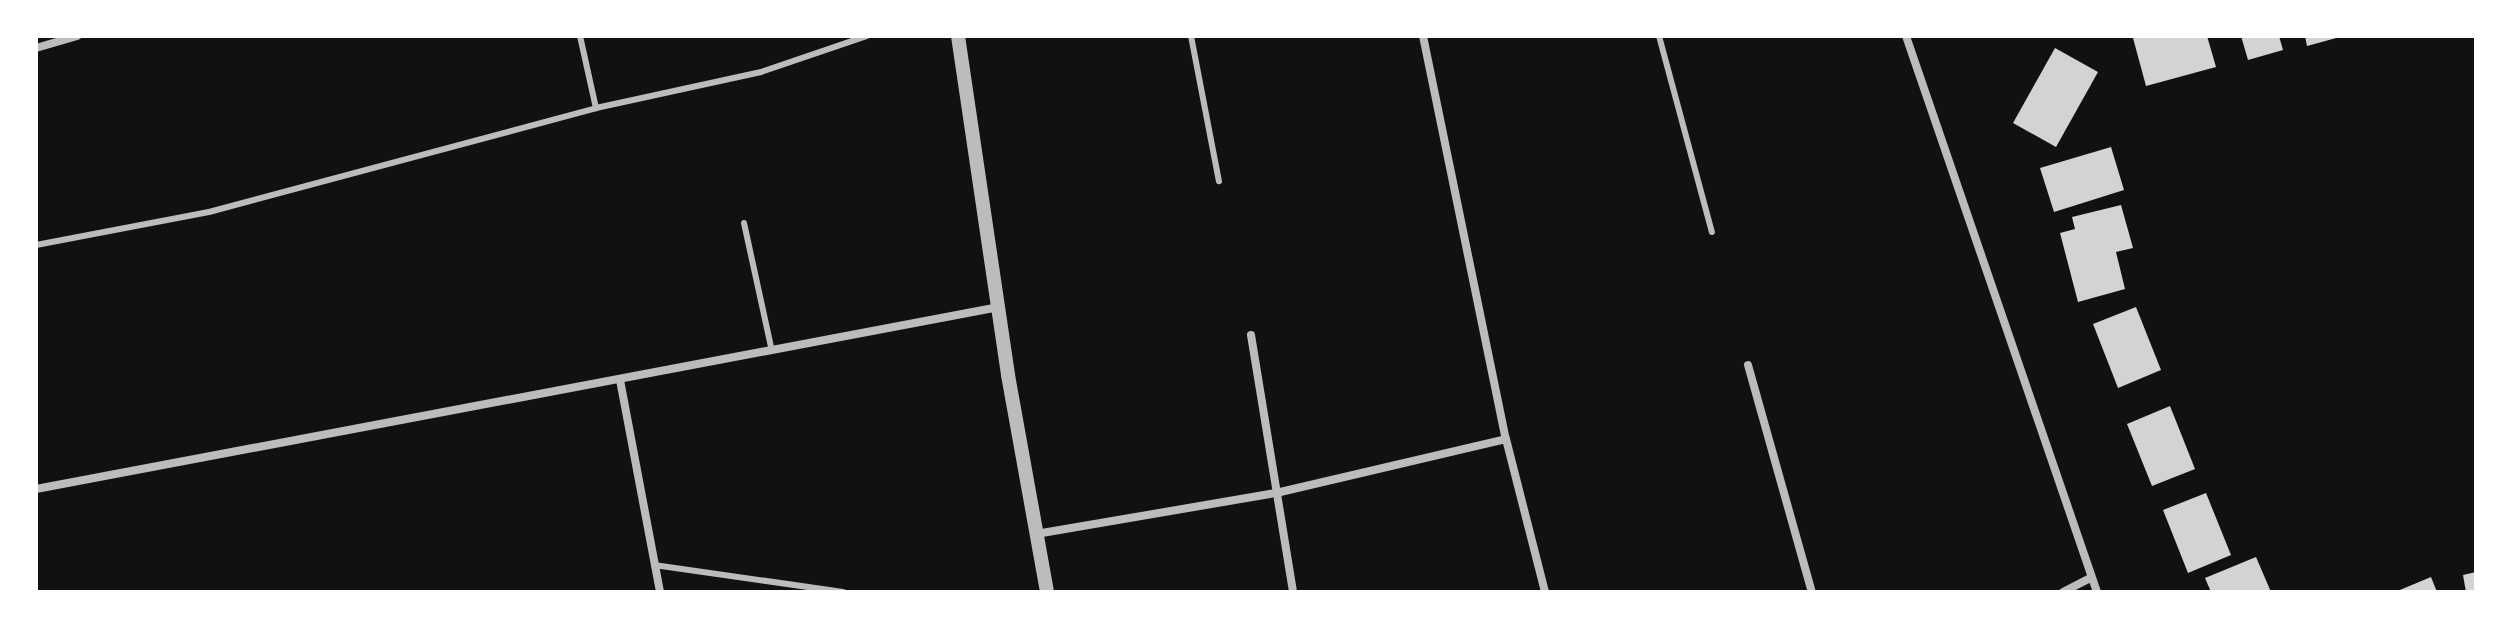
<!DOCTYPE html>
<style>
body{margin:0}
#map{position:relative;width:2512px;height:628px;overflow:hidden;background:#111;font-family:"Archivo Narrow",sans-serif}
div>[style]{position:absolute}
.building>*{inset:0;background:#d3d3d3}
.service>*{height:6px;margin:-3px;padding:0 3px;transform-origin:3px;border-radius:3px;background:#bcbcbc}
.minor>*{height:8px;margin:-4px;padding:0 4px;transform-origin:4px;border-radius:4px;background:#bcbcbc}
.tertiary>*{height:14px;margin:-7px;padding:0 7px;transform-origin:7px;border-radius:7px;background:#bcbcbc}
span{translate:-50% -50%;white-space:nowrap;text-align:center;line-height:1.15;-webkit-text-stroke:6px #fff;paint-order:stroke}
.frame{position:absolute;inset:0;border:38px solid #fff;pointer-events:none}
</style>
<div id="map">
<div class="building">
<i style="clip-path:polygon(2207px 36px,2216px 67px,2146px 86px,2133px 38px)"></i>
<i style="clip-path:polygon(2241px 36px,2279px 36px,2283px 50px,2248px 60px)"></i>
<i style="clip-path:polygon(2305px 36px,2340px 36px,2340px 37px,2307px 46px)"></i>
<i style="clip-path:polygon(2055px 48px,2098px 72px,2056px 147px,2013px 123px)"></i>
<i style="clip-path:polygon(2111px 147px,2124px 190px,2054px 212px,2040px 168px)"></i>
<i style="clip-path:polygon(2121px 205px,2133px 248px,2116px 252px,2125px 289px,2078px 302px,2060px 233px,2075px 229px,2072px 217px)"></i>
<i style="clip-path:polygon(2136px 307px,2161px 370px,2118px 388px,2093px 324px)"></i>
<i style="clip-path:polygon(2170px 406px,2195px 469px,2152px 486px,2127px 424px)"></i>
<i style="clip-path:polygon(2206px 493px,2231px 555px,2188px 573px,2163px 510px)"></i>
<i style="clip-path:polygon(2256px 557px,2271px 592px,2211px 592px,2205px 578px)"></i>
<i style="clip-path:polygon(2476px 572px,2476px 592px,2466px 592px,2463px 575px)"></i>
<i style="clip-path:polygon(2431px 577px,2437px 592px,2395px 592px)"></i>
</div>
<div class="service">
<i style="left:580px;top:36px;width:74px;rotate:77.5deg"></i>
<i style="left:1191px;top:36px;width:148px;rotate:79.1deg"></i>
<i style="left:1659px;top:36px;width:203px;rotate:74.9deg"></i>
<i style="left:744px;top:223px;width:127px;rotate:77.7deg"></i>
<i style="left:36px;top:245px;width:176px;rotate:-10.8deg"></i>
<i style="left:209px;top:212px;width:401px;rotate:-15deg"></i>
<i style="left:596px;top:108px;width:169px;rotate:-12.3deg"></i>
<i style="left:761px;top:72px;width:112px;rotate:-18.8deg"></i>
<i style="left:654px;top:565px;width:191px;rotate:8.1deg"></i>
</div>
<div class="minor">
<i style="left:1423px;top:36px;width:411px;rotate:78.4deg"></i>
<i style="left:1506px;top:439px;width:158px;rotate:75.7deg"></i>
<i style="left:1906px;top:36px;width:588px;rotate:71.04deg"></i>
<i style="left:36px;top:48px;width:43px;rotate:-16.3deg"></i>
<i style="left:1251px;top:335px;width:260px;rotate:80.7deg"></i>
<i style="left:1748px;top:365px;width:236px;rotate:74.3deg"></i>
<i style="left:620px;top:380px;width:216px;rotate:79.3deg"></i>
<i style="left:36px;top:489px;width:980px;rotate:-10.7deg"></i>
<i style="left:1036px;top:534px;width:243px;rotate:-9.7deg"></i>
<i style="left:1276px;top:493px;width:236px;rotate:-13.2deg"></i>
<i style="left:2063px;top:592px;width:31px;rotate:-27deg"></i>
</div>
<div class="tertiary">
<i style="left:958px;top:36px;width:343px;rotate:81.6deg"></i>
<i style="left:1008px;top:375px;width:220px;rotate:79.8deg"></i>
</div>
<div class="frame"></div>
</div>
